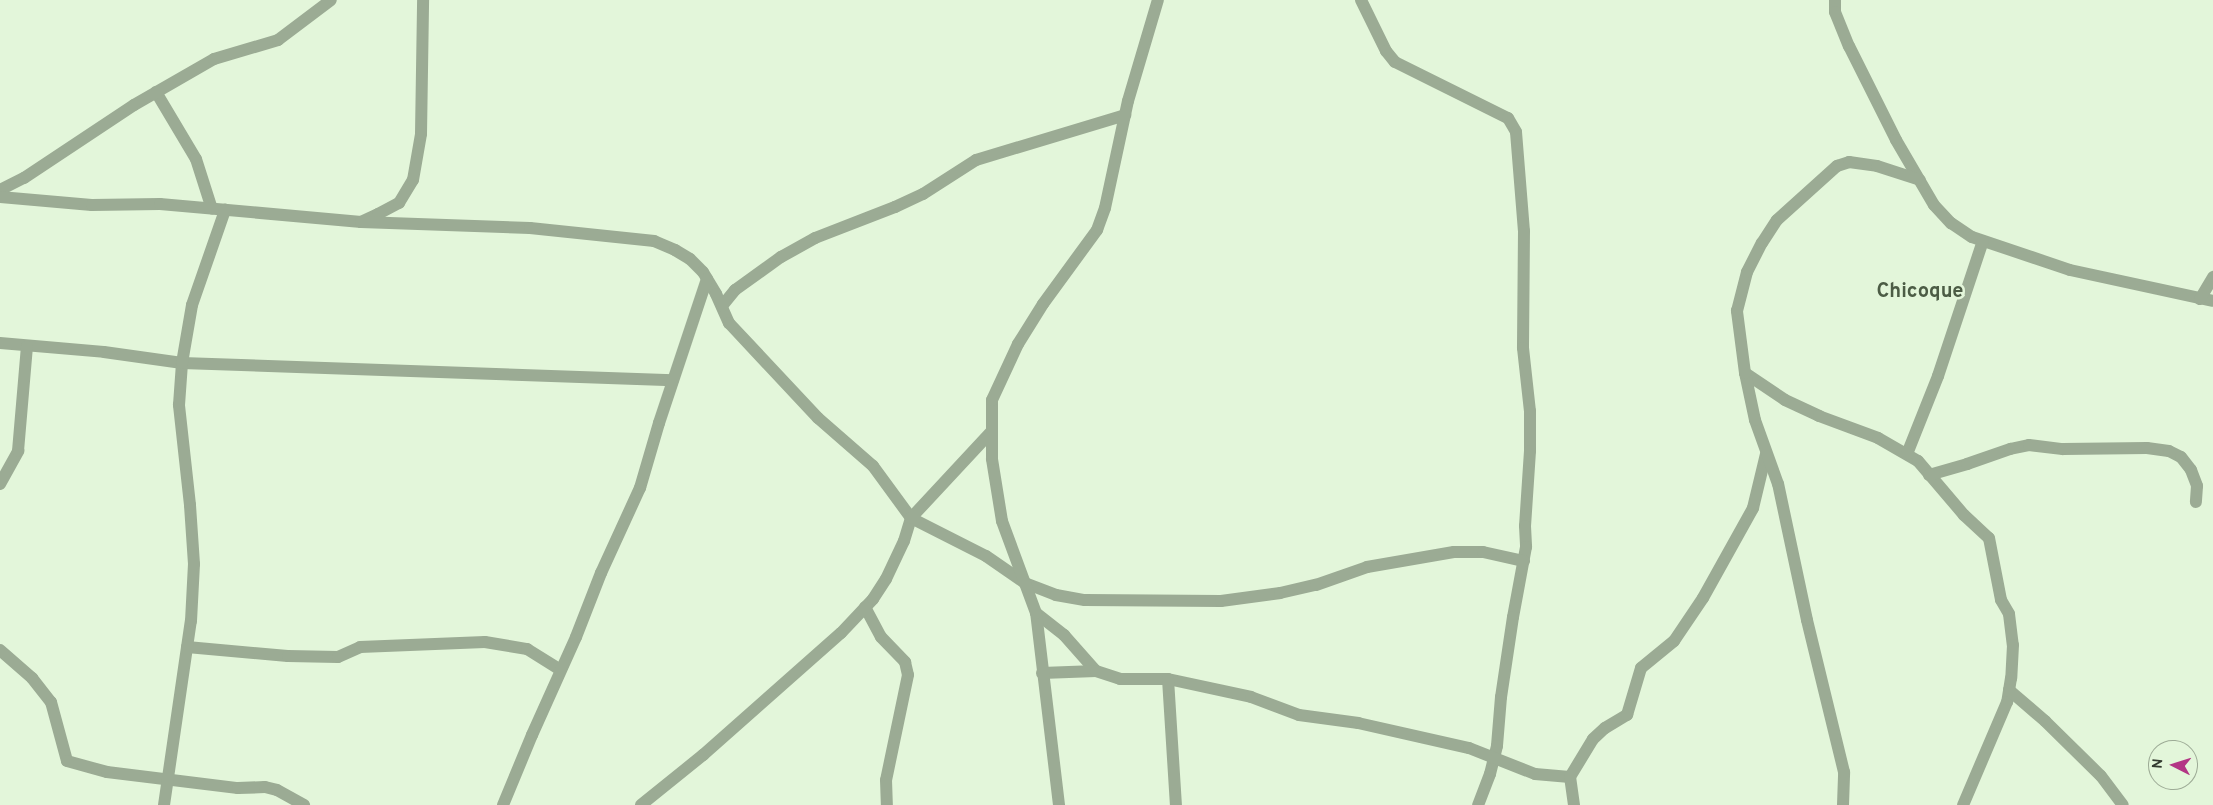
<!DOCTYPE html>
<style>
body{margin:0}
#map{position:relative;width:2213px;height:805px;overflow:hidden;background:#e3f6da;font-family:Overpass,sans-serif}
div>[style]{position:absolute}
.street>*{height:12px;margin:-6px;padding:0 6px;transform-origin:6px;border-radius:6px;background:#9bab94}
span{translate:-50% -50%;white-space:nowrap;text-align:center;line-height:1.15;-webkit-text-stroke:5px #e3f6da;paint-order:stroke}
.district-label{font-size:20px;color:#4c5c45;font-weight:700}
.north{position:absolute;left:2148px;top:740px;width:50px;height:50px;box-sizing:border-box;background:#e3f6da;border:1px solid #9dab96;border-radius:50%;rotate:275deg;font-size:14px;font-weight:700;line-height:20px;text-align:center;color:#333b30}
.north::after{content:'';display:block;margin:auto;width:18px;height:22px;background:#b33685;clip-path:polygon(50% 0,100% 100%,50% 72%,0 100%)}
</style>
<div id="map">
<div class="street">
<i style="left:1361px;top:0;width:57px;rotate:63.9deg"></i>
<i style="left:1386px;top:51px;width:14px;rotate:51deg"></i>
<i style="left:1395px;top:62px;width:126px;rotate:26.4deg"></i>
<i style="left:1508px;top:118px;width:16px;rotate:60deg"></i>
<i style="left:1516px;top:132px;width:99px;rotate:85.4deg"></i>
<i style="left:1524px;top:231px;width:117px;rotate:90.5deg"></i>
<i style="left:1523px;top:348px;width:63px;rotate:83.7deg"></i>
<i style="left:1530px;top:411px;width:40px;rotate:90deg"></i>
<i style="left:1530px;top:451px;width:75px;rotate:93.8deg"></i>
<i style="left:1525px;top:526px;width:21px;rotate:87deg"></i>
<i style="left:1526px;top:547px;width:71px;rotate:100.5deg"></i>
<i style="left:1513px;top:617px;width:81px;rotate:98.5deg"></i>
<i style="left:1501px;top:697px;width:49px;rotate:94.7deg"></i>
<i style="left:1497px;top:746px;width:29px;rotate:104deg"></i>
<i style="left:1490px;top:774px;width:33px;rotate:111deg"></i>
<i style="left:1835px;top:0;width:12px;rotate:90deg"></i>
<i style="left:1835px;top:12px;width:37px;rotate:68deg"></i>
<i style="left:1849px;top:46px;width:105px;rotate:63.4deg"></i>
<i style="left:1896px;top:140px;width:75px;rotate:59.7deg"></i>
<i style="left:1934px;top:205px;width:25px;rotate:47deg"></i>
<i style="left:1951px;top:223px;width:25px;rotate:34deg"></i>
<i style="left:1972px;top:237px;width:103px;rotate:18.6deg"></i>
<i style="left:2070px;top:270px;width:146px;rotate:12.2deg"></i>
<i style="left:156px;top:92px;width:78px;rotate:59.2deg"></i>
<i style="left:196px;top:159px;width:52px;rotate:72.3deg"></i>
<i style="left:0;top:190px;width:27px;rotate:-27deg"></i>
<i style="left:24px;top:178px;width:132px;rotate:-33.6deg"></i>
<i style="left:134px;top:105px;width:92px;rotate:-29.9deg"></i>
<i style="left:214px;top:59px;width:67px;rotate:-16.5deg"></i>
<i style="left:278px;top:40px;width:66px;rotate:-37deg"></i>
<i style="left:0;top:197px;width:92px;rotate:5deg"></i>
<i style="left:92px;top:205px;width:68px;rotate:-0.8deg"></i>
<i style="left:160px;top:204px;width:202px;rotate:5.1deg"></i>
<i style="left:361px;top:222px;width:19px;rotate:-25deg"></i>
<i style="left:378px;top:214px;width:24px;rotate:-28deg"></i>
<i style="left:399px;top:203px;width:27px;rotate:-59deg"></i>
<i style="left:413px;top:180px;width:47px;rotate:-80.1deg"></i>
<i style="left:421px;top:134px;width:134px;rotate:-89.1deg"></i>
<i style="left:361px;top:222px;width:169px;rotate:2deg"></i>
<i style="left:530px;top:228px;width:125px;rotate:6deg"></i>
<i style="left:654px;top:241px;width:23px;rotate:23deg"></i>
<i style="left:675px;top:250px;width:17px;rotate:31deg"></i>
<i style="left:690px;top:259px;width:18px;rotate:45deg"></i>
<i style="left:703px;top:272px;width:26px;rotate:59deg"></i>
<i style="left:716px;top:294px;width:32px;rotate:66deg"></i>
<i style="left:729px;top:323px;width:130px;rotate:46.9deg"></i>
<i style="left:818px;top:418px;width:73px;rotate:41.1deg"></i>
<i style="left:873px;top:466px;width:64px;rotate:53.8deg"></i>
<i style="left:911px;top:518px;width:84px;rotate:26.9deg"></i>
<i style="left:986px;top:556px;width:47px;rotate:34.7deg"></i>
<i style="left:1025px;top:583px;width:33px;rotate:21deg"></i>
<i style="left:1056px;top:595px;width:29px;rotate:10deg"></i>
<i style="left:1085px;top:600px;width:136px;rotate:0.4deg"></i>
<i style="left:1221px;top:601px;width:60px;rotate:-7.7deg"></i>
<i style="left:1280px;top:593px;width:37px;rotate:-13deg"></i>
<i style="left:1316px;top:585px;width:54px;rotate:-19.4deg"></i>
<i style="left:1367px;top:567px;width:88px;rotate:-9.8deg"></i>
<i style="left:1454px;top:552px;width:29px"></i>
<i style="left:1483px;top:552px;width:42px;rotate:12.4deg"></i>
<i style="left:2200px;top:299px;width:26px;rotate:-59deg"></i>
<i style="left:722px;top:306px;width:21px;rotate:-51deg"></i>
<i style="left:735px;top:290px;width:57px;rotate:-35.7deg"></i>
<i style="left:781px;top:257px;width:39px;rotate:-29deg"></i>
<i style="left:815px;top:238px;width:86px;rotate:-21.2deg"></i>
<i style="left:895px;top:207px;width:31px;rotate:-25deg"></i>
<i style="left:923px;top:194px;width:63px;rotate:-32.7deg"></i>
<i style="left:976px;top:160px;width:156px;rotate:-16.8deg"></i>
<i style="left:0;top:343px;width:104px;rotate:4.9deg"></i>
<i style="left:104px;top:352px;width:79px;rotate:8deg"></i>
<i style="left:182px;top:363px;width:491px;rotate:2deg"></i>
<i style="left:1745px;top:373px;width:48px;rotate:34deg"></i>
<i style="left:1785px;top:400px;width:38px;rotate:25deg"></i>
<i style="left:1819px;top:416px;width:63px;rotate:20.4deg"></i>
<i style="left:1878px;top:438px;width:46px;rotate:29.9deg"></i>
<i style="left:1918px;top:461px;width:71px;rotate:49.6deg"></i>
<i style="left:1964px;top:515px;width:34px;rotate:43deg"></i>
<i style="left:1989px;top:538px;width:63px;rotate:79deg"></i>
<i style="left:2001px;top:600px;width:16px;rotate:60deg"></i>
<i style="left:2009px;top:614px;width:31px;rotate:83deg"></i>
<i style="left:2013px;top:645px;width:33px;rotate:93deg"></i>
<i style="left:2011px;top:678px;width:24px;rotate:99deg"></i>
<i style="left:2007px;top:702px;width:112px;rotate:113.1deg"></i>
<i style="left:1907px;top:454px;width:84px;rotate:-68.3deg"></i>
<i style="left:1938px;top:376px;width:142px;rotate:-71.6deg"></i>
<i style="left:1929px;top:475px;width:40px;rotate:-16deg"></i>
<i style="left:1967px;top:464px;width:46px;rotate:-19.2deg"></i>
<i style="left:2010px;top:449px;width:19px;rotate:-12deg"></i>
<i style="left:2029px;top:445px;width:34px;rotate:7deg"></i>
<i style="left:2063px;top:449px;width:84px;rotate:-0.7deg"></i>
<i style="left:2147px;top:448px;width:22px;rotate:8deg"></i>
<i style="left:2169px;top:451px;width:13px;rotate:27deg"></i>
<i style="left:2181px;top:457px;width:16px;rotate:52deg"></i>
<i style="left:2191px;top:470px;width:17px;rotate:69deg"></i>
<i style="left:2197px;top:486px;width:16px;rotate:94deg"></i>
<i style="left:0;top:484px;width:38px;rotate:-61deg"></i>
<i style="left:18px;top:451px;width:105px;rotate:-85.1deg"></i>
<i style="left:865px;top:607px;width:34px;rotate:62deg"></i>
<i style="left:881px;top:637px;width:35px;rotate:46deg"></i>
<i style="left:905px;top:662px;width:13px;rotate:77deg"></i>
<i style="left:908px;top:675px;width:107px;rotate:101.8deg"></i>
<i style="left:886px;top:780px;width:25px;rotate:88deg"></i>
<i style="left:1036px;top:613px;width:36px;rotate:38deg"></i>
<i style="left:1064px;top:635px;width:48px;rotate:48.4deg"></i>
<i style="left:187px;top:647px;width:101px;rotate:5.1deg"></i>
<i style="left:288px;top:656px;width:50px;rotate:1.1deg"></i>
<i style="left:338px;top:657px;width:24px;rotate:-24deg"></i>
<i style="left:360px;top:647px;width:125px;rotate:-2.3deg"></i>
<i style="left:485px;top:642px;width:43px;rotate:9.5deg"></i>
<i style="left:527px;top:649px;width:39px;rotate:32deg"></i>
<i style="left:0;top:650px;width:43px;rotate:41.2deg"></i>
<i style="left:32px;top:678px;width:31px;rotate:52deg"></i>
<i style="left:51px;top:702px;width:61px;rotate:74.8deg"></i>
<i style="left:67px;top:761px;width:41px;rotate:15.4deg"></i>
<i style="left:107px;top:772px;width:132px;rotate:7deg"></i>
<i style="left:238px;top:788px;width:27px;rotate:-2deg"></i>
<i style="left:265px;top:787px;width:12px;rotate:14deg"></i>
<i style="left:277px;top:790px;width:31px;rotate:29deg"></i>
<i style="left:1042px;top:673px;width:54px;rotate:-2.1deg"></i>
<i style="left:1096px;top:671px;width:25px;rotate:18deg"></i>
<i style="left:1120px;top:679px;width:48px"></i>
<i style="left:1168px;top:679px;width:85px;rotate:12.2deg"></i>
<i style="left:1251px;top:697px;width:51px;rotate:20.6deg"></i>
<i style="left:1299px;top:715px;width:60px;rotate:7.7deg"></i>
<i style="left:1358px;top:723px;width:114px;rotate:12.7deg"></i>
<i style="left:1469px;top:748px;width:71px;rotate:21.5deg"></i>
<i style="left:1535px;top:774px;width:35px;rotate:5deg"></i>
<i style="left:1168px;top:679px;width:126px;rotate:86.4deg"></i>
<i style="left:2009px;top:690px;width:48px;rotate:40.7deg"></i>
<i style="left:2045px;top:721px;width:78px;rotate:44.5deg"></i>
<i style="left:2101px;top:776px;width:36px;rotate:53deg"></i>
<i style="left:164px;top:805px;width:186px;rotate:-81.7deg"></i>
<i style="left:191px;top:621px;width:57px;rotate:-87deg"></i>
<i style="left:194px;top:564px;width:59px;rotate:-93.9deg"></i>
<i style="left:190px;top:505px;width:101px;rotate:-96.3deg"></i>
<i style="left:179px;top:405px;width:42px;rotate:-85.9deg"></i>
<i style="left:182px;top:363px;width:59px;rotate:-80.2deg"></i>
<i style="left:192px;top:305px;width:101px;rotate:-70.8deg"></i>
<i style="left:503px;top:805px;width:76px;rotate:-67.5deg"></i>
<i style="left:532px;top:735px;width:107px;rotate:-65.8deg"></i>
<i style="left:576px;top:637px;width:69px;rotate:-68.7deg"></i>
<i style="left:601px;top:573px;width:94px;rotate:-65.4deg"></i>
<i style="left:640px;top:488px;width:68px;rotate:-73.7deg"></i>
<i style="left:659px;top:423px;width:152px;rotate:-71.6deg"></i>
<i style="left:641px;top:805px;width:80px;rotate:-38.9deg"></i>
<i style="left:703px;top:755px;width:184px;rotate:-41.5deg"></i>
<i style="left:841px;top:633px;width:47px;rotate:-46.7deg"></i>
<i style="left:873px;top:599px;width:24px;rotate:-57deg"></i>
<i style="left:886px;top:579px;width:42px;rotate:-64.7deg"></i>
<i style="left:904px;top:541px;width:24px;rotate:-73deg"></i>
<i style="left:911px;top:518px;width:117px;rotate:-47.1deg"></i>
<i style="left:1059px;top:805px;width:193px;rotate:-96.8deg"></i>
<i style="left:1036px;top:613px;width:98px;rotate:-110.3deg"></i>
<i style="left:1002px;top:521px;width:63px;rotate:-99.2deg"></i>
<i style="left:992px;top:459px;width:59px;rotate:-90deg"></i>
<i style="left:992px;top:400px;width:62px;rotate:-65.1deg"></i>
<i style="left:1018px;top:344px;width:47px;rotate:-58deg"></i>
<i style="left:1043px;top:304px;width:92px;rotate:-53.9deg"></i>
<i style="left:1097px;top:230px;width:23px;rotate:-70deg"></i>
<i style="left:1105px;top:208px;width:109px;rotate:-77.9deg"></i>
<i style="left:1128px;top:101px;width:105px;rotate:-73.5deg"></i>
<i style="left:1574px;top:805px;width:28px;rotate:-98deg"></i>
<i style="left:1570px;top:777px;width:44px;rotate:-58.8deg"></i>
<i style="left:1593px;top:739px;width:16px;rotate:-43deg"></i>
<i style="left:1605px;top:728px;width:26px;rotate:-31deg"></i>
<i style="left:1627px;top:715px;width:49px;rotate:-73.4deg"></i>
<i style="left:1641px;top:668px;width:43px;rotate:-39.3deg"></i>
<i style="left:1674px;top:641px;width:52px;rotate:-56deg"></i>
<i style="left:1703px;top:598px;width:103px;rotate:-60.9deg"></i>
<i style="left:1753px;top:508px;width:56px;rotate:-76.5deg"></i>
<i style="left:1843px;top:805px;width:33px;rotate:-88deg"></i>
<i style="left:1844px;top:772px;width:156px;rotate:-103.7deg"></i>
<i style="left:1807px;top:620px;width:139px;rotate:-102deg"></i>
<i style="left:1778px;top:484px;width:68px;rotate:-109.8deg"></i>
<i style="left:1755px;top:420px;width:48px;rotate:-102deg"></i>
<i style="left:1745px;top:373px;width:63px;rotate:-97.4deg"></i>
<i style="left:1737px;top:311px;width:40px;rotate:-75.6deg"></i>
<i style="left:1747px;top:272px;width:33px;rotate:-63deg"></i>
<i style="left:1762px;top:243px;width:27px;rotate:-57deg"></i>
<i style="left:1777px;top:220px;width:81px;rotate:-42deg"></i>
<i style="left:1837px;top:166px;width:13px;rotate:-18deg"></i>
<i style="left:1849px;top:162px;width:28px;rotate:8deg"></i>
<i style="left:1877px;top:166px;width:45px;rotate:18deg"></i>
</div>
<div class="district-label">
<span style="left:1920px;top:292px">Chicoque</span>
</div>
<div class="north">N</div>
</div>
